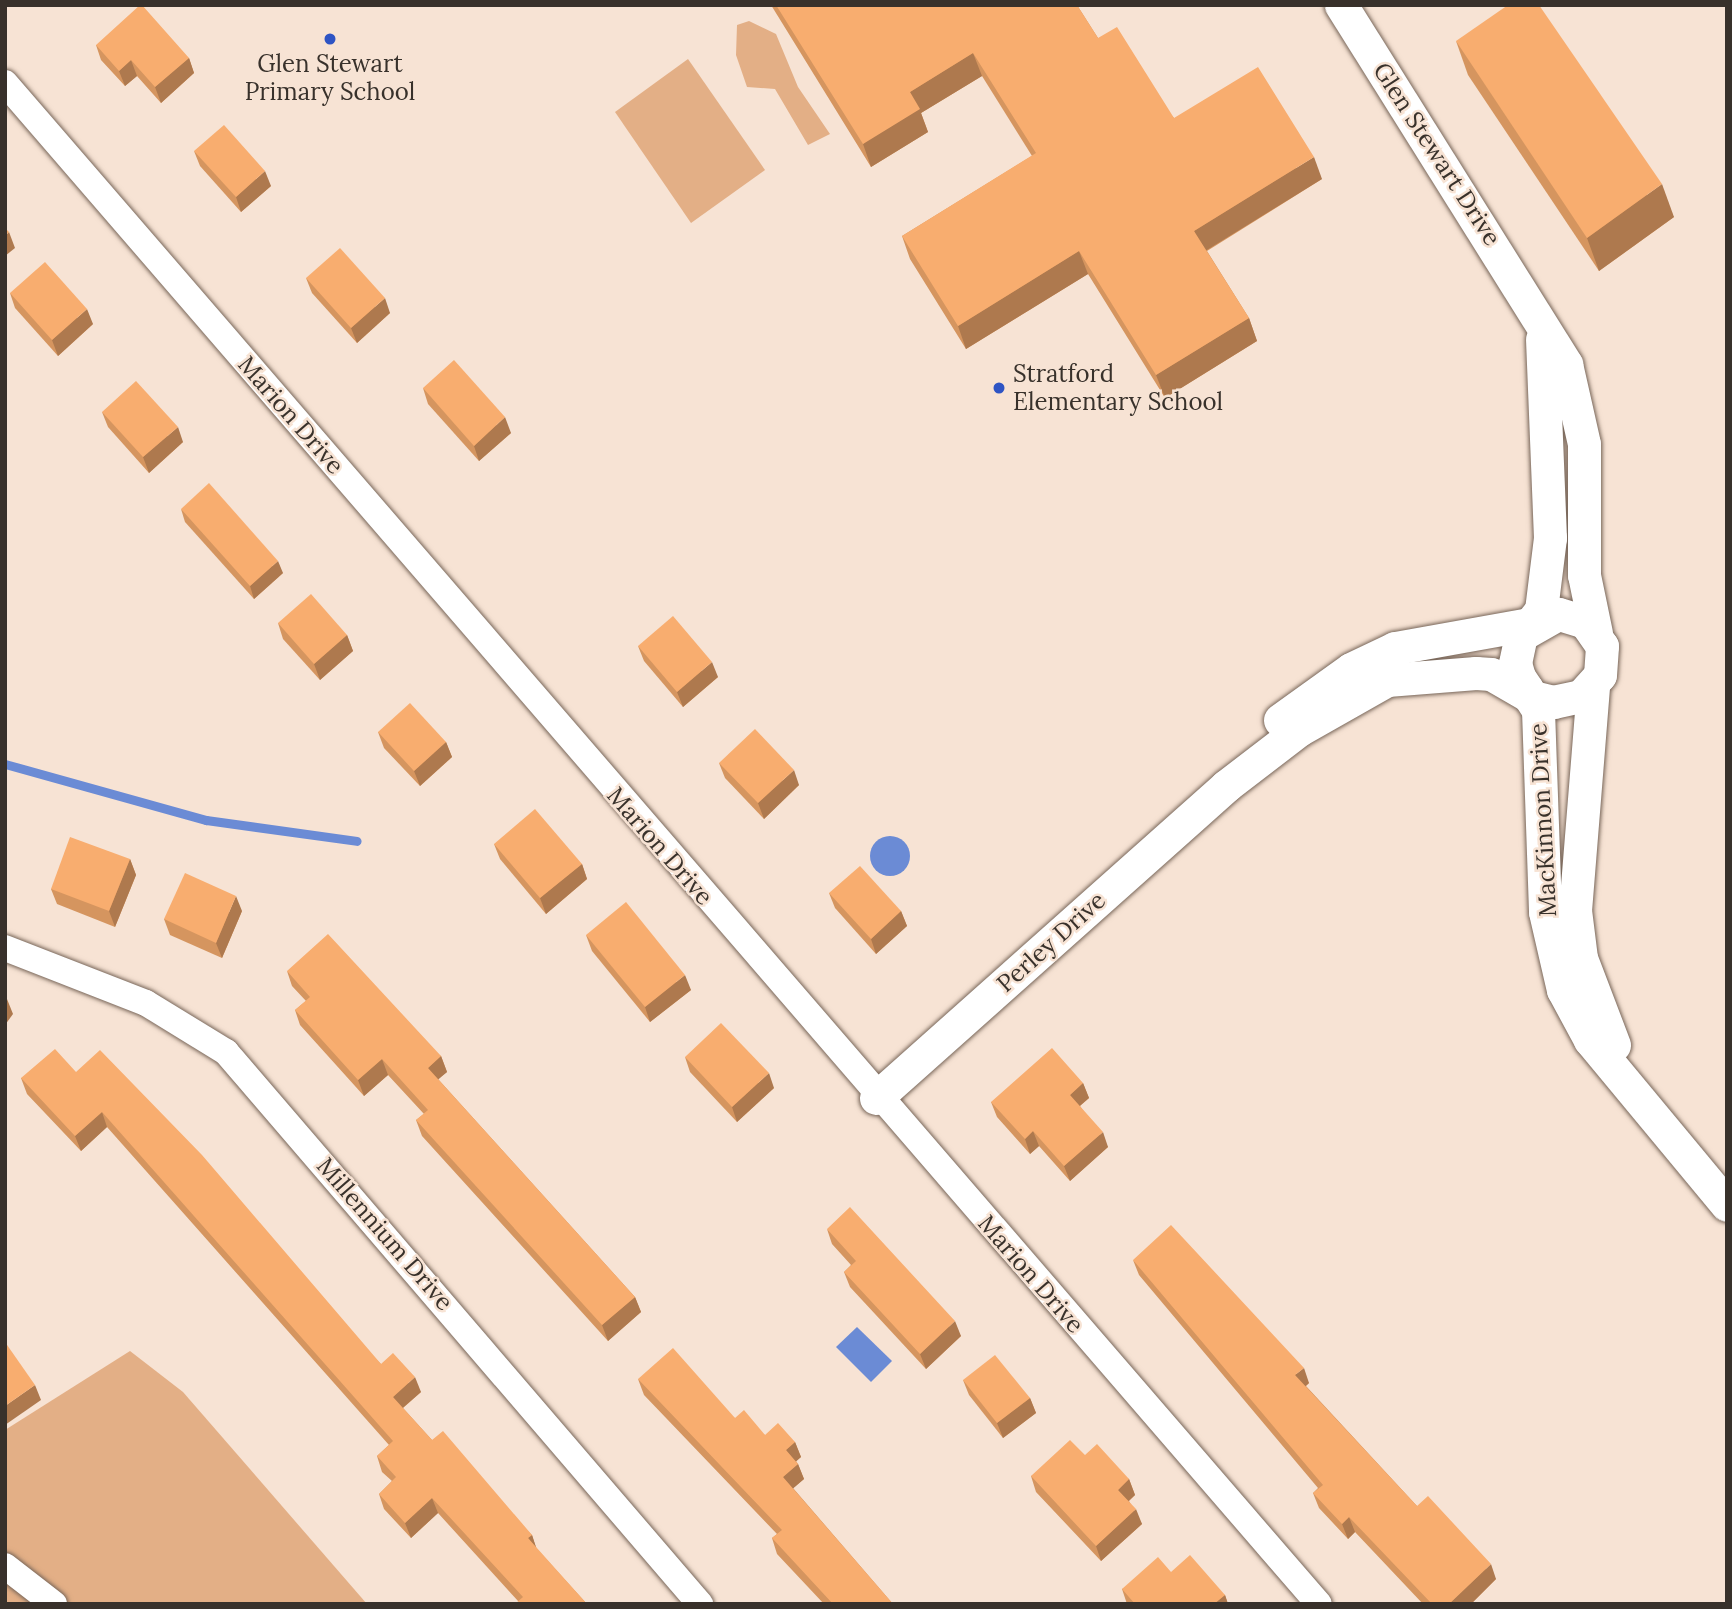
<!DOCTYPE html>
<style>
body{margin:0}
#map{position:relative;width:1732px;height:1609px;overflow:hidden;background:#f7e3d4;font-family:Lora,serif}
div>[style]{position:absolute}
.green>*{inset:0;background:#e3af86}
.water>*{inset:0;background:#6b8bd5}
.round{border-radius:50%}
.stream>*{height:9px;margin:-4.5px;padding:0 4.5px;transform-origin:4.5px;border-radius:4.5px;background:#6b8bd5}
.roads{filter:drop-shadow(0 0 2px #786659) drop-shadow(0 0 2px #786659)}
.minor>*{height:26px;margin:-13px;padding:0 13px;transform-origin:13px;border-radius:13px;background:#fff}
.tertiary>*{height:33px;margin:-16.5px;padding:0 16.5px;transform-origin:16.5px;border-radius:16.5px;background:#fff}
.wall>*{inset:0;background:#d5955f}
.shaded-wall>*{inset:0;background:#ae794e}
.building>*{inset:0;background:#f8ad6f}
.dots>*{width:19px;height:19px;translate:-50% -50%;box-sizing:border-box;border:4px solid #f7e3d4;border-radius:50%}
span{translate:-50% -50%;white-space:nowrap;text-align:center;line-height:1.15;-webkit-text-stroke:5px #f7e3d4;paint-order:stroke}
.poi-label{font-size:24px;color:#38312b}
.left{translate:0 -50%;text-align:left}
.street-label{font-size:24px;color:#38312b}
.frame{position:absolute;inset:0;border:7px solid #38312b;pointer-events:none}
</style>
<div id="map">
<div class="green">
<i style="clip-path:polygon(749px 21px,776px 34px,798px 87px,830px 134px,808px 145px,775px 89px,747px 87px,736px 55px,737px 25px)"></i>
<i style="clip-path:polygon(688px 59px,765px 170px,691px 223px,615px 112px)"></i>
<i style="clip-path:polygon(130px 1351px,183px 1392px,367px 1604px,5px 1604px,5px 1430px)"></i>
</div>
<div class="water">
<i class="round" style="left:870px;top:836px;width:40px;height:40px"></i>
<i style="clip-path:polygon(857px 1327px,892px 1361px,871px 1382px,836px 1347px)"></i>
</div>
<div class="stream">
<i style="left:5px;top:764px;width:209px;rotate:15.6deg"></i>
<i style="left:206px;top:820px;width:152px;rotate:7.9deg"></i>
</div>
<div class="roads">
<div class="minor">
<i style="left:5px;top:83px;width:2010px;rotate:49.18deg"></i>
<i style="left:5px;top:948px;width:151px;rotate:21.3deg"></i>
<i style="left:146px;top:1003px;width:94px;rotate:31.5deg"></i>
<i style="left:226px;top:1052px;width:728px;rotate:49.35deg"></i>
<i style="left:5px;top:1566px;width:62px;rotate:37.8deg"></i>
</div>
<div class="tertiary">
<i style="left:1341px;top:5px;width:424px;rotate:57.9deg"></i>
<i style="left:1566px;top:364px;width:82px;rotate:77.3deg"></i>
<i style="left:1584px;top:444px;width:131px;rotate:90deg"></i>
<i style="left:1584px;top:575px;width:59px;rotate:78.3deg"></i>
<i style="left:1530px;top:624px;width:18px;rotate:-52deg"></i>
<i style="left:1541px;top:610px;width:73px;rotate:-82.9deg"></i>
<i style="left:1550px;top:538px;width:199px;rotate:-92.3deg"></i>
<i style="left:1593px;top:687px;width:224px;rotate:94.6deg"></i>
<i style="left:1575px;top:910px;width:48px;rotate:82.9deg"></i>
<i style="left:1581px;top:958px;width:93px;rotate:69.2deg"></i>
<i style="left:1280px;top:720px;width:87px;rotate:-35.7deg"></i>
<i style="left:1351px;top:669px;width:49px;rotate:-25.5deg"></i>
<i style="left:1395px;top:648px;width:137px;rotate:-10.1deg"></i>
<i style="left:876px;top:1098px;width:469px;rotate:-41.7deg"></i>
<i style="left:1226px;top:786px;width:92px;rotate:-37.5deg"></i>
<i style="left:1299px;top:730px;width:101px;rotate:-29.6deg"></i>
<i style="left:1387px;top:680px;width:89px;rotate:-4.5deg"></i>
<i style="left:1476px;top:673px;width:15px;rotate:4deg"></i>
<i style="left:1491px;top:674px;width:44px;rotate:30.1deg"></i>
<i style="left:1529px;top:696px;width:25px;rotate:14deg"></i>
<i style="left:1553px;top:702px;width:29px;rotate:-12deg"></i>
<i style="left:1581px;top:696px;width:28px;rotate:-48deg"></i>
<i style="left:1600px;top:675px;width:29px;rotate:-86deg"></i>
<i style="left:1602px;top:646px;width:29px;rotate:-125deg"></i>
<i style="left:1585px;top:622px;width:28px;rotate:-163deg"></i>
<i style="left:1558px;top:614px;width:43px;rotate:150.4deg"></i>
<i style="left:1521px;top:635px;width:29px;rotate:102deg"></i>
<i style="left:1515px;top:663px;width:15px;rotate:74deg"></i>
<i style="left:1519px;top:677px;width:14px;rotate:56deg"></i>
<i style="left:1527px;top:689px;width:7px;rotate:74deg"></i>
<i style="left:1529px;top:696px;width:17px;rotate:57deg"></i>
<i style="left:1538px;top:710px;width:202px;rotate:88deg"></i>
<i style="left:1545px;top:912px;width:80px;rotate:77deg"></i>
<i style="left:1563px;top:990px;width:57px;rotate:61.6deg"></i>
<i style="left:1590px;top:1040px;width:214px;rotate:50.3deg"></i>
</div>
</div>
<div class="wall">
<i style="clip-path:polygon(771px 5px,1077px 5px,1098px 38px,1174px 118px,1322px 179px,1207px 251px,1249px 318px,1257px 341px,1165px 398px,1088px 274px,966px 349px,910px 259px,902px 236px,1032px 156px,982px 76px,921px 113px,928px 132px,871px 167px)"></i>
<i style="clip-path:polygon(1456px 41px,1674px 217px,1599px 271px,1468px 75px)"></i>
<i style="clip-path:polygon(96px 45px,189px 58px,194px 73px,161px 103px,137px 76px,125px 86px,101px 60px)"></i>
<i style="clip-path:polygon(194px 151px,271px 186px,241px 212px,200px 166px)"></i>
<i style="clip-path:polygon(306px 278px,390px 313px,357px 343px,312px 293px)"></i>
<i style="clip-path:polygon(10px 293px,93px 324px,58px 356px,15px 308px)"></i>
<i style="clip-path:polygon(423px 388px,511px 433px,479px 461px,428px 404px)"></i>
<i style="clip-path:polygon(102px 412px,183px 442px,149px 473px,108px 427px)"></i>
<i style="clip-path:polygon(181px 509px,283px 573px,254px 599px,185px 522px)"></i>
<i style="clip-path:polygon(278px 623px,347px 635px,353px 651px,320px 680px,283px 639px)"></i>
<i style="clip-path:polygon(638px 646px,718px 677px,683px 707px,644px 661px)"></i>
<i style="clip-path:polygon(378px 732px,446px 742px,452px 757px,420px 786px,384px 748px)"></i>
<i style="clip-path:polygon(719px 763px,799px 785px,764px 819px,725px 778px)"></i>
<i style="clip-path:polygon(494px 844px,582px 864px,587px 879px,546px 914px,500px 859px)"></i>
<i style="clip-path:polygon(130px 859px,136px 875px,115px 927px,57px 904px,51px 889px)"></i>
<i style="clip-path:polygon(829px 893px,901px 911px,907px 926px,876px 954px,835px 908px)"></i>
<i style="clip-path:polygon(242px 911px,222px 958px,170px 935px,164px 919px)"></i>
<i style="clip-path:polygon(586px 935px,691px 990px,650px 1022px,592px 951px)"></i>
<i style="clip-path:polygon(287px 971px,441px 1056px,447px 1072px,438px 1079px,635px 1297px,641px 1312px,608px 1341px,422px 1136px,416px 1120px,424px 1114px,388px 1075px,364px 1096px,300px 1025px,295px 1010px,306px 1001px,292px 986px)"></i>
<i style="clip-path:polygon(685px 1057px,774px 1088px,737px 1122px,690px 1072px)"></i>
<i style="clip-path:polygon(76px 1072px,381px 1364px,421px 1392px,403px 1408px,432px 1440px,532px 1535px,536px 1548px,587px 1604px,518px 1601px,438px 1513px,411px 1538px,384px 1509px,379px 1494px,392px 1481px,382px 1472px,377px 1456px,389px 1445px,107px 1127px,81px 1151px,27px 1094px,21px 1078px)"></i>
<i style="clip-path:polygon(1083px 1083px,1089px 1098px,1080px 1106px,1108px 1147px,1070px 1181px,1039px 1146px,1030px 1154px,997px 1117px,991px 1102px)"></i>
<i style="clip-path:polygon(827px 1229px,961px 1336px,926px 1369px,850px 1287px,844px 1272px,851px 1265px,832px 1244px)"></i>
<i style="clip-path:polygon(1133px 1260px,1309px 1383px,1306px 1386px,1417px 1506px,1496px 1579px,1471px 1604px,1423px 1604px,1355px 1532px,1348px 1539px,1319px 1508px,1313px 1493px,1318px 1488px,1139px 1275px)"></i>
<i style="clip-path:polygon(638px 1379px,735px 1418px,765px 1435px,795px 1442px,801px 1457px,796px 1461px,798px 1464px,804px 1479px,793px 1488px,893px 1604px,824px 1604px,777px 1554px,772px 1538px,777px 1534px,644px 1395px)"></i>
<i style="clip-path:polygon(963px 1380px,1030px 1398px,1036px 1413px,1003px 1438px,969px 1395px)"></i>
<i style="clip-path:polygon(1085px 1455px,1129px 1479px,1135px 1495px,1129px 1501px,1142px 1524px,1101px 1561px,1036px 1492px,1031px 1476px)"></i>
<i style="clip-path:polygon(1171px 1572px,1225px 1595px,1228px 1604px,1127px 1604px,1122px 1589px)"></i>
</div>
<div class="shaded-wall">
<i style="clip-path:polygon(973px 53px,982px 76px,921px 113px,928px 132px,871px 167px,863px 144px,910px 92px)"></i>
<i style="clip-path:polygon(189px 58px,194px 73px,161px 103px,155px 87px)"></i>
<i style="clip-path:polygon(131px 60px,137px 76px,125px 86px,119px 71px)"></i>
<i style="clip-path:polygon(1314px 157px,1322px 179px,1202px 253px,1194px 231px)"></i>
<i style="clip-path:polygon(265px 171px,271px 186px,241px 212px,236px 197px)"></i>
<i style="clip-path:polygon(1662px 184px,1674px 217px,1599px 271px,1587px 238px)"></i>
<i style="clip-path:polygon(9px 232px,15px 248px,5px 256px,5px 236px)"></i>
<i style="clip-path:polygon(1079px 251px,1088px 274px,966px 349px,958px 326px)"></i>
<i style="clip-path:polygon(385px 298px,390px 313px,357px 343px,351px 328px)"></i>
<i style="clip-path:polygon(87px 309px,93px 324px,58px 356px,52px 340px)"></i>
<i style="clip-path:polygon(1249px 318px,1257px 341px,1165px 398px,1156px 375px)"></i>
<i style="clip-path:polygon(505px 417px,511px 433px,479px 461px,474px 446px)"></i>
<i style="clip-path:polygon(178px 427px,183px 442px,149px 473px,143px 457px)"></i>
<i style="clip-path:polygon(278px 561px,283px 573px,254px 599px,250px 586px)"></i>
<i style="clip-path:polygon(347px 635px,353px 651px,320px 680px,314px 664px)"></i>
<i style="clip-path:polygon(712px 662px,718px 677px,683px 707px,677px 692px)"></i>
<i style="clip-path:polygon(446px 742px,452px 757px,420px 786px,414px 771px)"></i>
<i style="clip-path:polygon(794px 770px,799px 785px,764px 819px,758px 803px)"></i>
<i style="clip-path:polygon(130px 859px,136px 875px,115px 927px,109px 911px)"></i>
<i style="clip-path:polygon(582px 864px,587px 879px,546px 914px,540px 898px)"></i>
<i style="clip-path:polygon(236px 896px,242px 911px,222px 958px,216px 943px)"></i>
<i style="clip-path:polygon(901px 911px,907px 926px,876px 954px,871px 939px)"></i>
<i style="clip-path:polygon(685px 975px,691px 990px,650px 1022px,645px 1007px)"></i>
<i style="clip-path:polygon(7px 999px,13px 1014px,5px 1025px,5px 1002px)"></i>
<i style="clip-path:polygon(441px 1056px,447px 1072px,434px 1083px,428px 1068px)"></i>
<i style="clip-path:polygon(382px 1059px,388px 1075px,364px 1096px,358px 1080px)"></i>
<i style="clip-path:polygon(769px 1073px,774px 1088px,737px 1122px,732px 1107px)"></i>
<i style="clip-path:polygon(1083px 1083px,1089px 1098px,1075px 1110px,1070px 1095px)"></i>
<i style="clip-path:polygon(102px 1112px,107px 1127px,81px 1151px,75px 1136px)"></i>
<i style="clip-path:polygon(1033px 1131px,1039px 1146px,1030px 1154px,1025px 1139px)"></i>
<i style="clip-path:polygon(1103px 1132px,1108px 1147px,1070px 1181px,1064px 1166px)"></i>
<i style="clip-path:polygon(635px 1297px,641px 1312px,608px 1341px,602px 1325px)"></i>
<i style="clip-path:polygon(955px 1321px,961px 1336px,926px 1369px,920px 1354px)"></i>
<i style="clip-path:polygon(1304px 1368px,1309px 1383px,1301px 1390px,1295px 1375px)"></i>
<i style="clip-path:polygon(415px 1377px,421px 1392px,398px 1412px,393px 1397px)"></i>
<i style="clip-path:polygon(35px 1385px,41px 1400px,5px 1425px,5px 1406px)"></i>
<i style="clip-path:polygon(1030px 1398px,1036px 1413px,1003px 1438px,997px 1423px)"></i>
<i style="clip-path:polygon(795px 1442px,801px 1457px,791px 1466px,786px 1450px)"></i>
<i style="clip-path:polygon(798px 1464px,804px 1479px,789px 1492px,783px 1477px)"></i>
<i style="clip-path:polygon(1129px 1479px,1135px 1495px,1124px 1505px,1118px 1490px)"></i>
<i style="clip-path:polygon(432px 1498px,438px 1513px,411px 1538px,405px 1523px)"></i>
<i style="clip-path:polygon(1136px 1509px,1142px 1524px,1101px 1561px,1096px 1546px)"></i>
<i style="clip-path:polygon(1349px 1517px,1355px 1532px,1348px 1539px,1342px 1524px)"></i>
<i style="clip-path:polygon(532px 1535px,537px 1550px,528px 1538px)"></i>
<i style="clip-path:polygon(1491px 1564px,1496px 1579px,1471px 1604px,1449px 1604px)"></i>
<i style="clip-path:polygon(1225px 1595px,1228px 1604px,1214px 1604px)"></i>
</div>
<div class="building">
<i style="clip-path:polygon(140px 5px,142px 5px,189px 58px,155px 87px,131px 60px,119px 71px,96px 45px)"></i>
<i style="clip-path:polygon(776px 5px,1077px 5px,1098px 38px,1117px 27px,1174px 118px,1258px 67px,1314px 157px,1194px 231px,1249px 318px,1156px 375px,1079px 251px,958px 326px,902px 236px,1036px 153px,973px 53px,910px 92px,920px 109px,863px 144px)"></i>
<i style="clip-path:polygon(1508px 5px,1539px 5px,1662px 184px,1587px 238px,1456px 41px)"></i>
<i style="clip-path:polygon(224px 125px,265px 171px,236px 197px,194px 151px)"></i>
<i style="clip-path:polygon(5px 228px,9px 232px,5px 236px)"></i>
<i style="clip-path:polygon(340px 248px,385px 298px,351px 328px,306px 278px)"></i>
<i style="clip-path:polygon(45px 262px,87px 309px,52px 340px,10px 293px)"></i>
<i style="clip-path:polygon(454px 360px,505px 417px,474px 446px,423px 388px)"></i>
<i style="clip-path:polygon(136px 381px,178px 427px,143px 457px,102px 412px)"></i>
<i style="clip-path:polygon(209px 483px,278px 561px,250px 586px,181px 509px)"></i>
<i style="clip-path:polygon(311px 594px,347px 635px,314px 664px,278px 623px)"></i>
<i style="clip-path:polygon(673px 616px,712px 662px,677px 692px,638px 646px)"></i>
<i style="clip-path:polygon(410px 703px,446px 742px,414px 771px,378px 732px)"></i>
<i style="clip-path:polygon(755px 729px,794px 770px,758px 803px,719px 763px)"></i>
<i style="clip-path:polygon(535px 809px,582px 864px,540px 898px,494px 844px)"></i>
<i style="clip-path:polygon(70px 837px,130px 859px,109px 911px,51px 889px)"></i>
<i style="clip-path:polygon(860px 866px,901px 911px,871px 939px,829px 893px)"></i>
<i style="clip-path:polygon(185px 873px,236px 896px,216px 943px,164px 919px)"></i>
<i style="clip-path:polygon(626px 902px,685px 975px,645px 1007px,586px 935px)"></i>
<i style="clip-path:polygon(328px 934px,441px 1056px,428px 1068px,635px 1297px,602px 1325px,416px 1120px,428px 1110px,382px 1059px,358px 1080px,295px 1010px,310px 997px,287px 971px)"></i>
<i style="clip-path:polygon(721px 1023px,769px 1073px,732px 1107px,685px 1057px)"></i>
<i style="clip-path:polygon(1052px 1048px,1083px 1083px,1070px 1095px,1103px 1132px,1064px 1166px,1033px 1131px,1025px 1139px,991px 1102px)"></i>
<i style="clip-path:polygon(55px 1049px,76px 1072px,100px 1050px,202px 1155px,381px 1364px,393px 1353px,415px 1377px,393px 1397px,432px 1440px,443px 1431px,532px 1535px,528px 1538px,587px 1604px,515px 1604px,523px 1597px,432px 1498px,405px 1523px,379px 1494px,396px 1477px,377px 1456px,393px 1441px,102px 1112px,75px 1136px,21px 1078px)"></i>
<i style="clip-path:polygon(850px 1207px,955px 1321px,920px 1354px,844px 1272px,856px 1261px,827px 1229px)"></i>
<i style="clip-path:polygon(1171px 1225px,1304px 1368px,1295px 1375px,1417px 1506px,1428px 1496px,1491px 1564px,1449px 1604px,1432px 1604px,1349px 1517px,1342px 1524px,1313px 1493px,1323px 1485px,1133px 1260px)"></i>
<i style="clip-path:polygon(5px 1342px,35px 1385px,5px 1406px)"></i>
<i style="clip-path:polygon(673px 1348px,735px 1418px,744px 1410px,765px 1435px,778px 1423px,795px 1442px,786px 1450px,798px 1464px,783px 1477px,893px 1604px,833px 1604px,772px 1538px,782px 1530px,638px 1379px)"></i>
<i style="clip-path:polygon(995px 1355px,1030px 1398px,997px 1423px,963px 1380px)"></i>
<i style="clip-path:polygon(1070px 1440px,1085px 1455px,1097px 1444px,1129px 1479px,1118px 1490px,1136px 1509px,1096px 1546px,1031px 1476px)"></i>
<i style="clip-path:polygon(1190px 1555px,1225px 1595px,1214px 1604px,1135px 1604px,1122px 1589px,1158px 1557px,1171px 1572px)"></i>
</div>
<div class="dots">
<i style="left:330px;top:39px;background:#2e54c4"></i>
<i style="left:999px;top:388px;background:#2e54c4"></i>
</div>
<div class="poi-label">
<span style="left:330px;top:78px">Glen Stewart<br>Primary School</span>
<span class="left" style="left:1013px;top:388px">Stratford<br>Elementary School</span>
</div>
<div class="street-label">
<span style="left:1437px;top:154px;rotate:57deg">Glen Stewart Drive</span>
<span style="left:291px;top:415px;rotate:49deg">Marion Drive</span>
<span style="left:1543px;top:820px;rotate:-93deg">MacKinnon Drive</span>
<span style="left:660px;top:846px;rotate:49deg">Marion Drive</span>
<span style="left:1051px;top:942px;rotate:-42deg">Perley Drive</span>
<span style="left:385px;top:1234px;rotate:49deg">Millennium Drive</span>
<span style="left:1031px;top:1274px;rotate:49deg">Marion Drive</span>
</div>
<div class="frame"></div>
</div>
